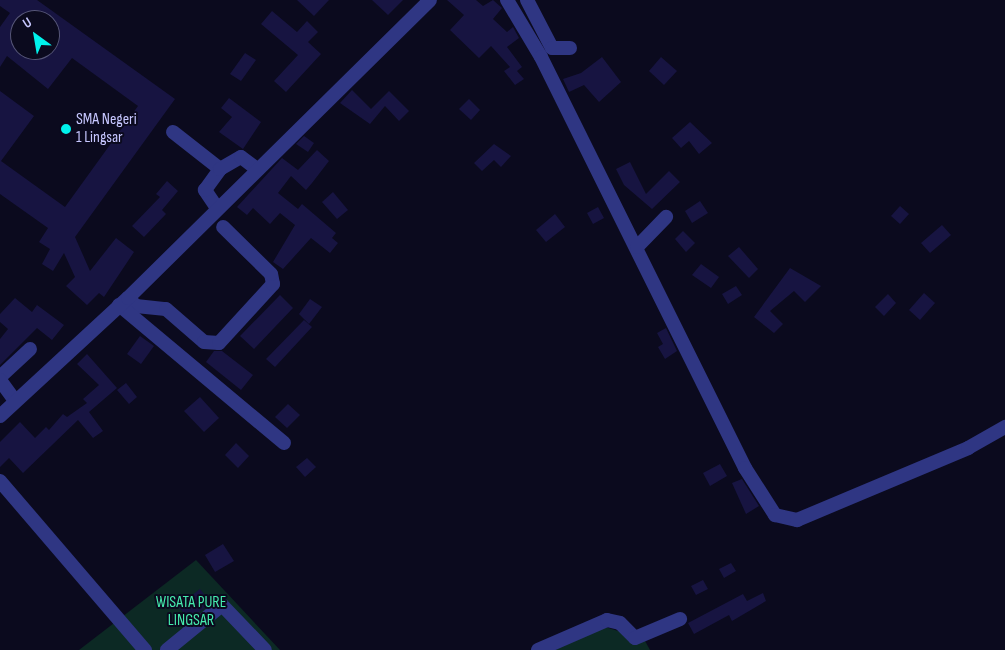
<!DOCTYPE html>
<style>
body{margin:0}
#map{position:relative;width:1005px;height:650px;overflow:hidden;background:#0b0a1e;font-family:"Sofia Sans Condensed",sans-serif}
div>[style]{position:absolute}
.green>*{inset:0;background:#0c2924}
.building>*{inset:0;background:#171441}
.minor>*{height:14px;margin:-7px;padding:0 7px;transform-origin:7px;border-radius:7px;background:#2f3683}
.dots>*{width:14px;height:14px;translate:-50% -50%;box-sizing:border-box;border:2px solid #0b0a1e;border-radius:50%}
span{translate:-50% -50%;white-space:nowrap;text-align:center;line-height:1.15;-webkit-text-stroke:4px #0b0a1e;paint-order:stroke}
.poi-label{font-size:16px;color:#c7c7ff}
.left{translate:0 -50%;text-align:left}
.park-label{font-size:16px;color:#46ecae}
.north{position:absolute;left:10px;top:10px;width:50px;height:50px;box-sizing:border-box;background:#0b0a1e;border:1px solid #565678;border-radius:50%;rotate:328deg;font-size:14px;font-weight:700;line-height:20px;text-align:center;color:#c7c7ff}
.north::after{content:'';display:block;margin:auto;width:18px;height:22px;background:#00f2ec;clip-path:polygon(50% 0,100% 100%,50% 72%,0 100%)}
</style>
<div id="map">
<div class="green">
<i style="clip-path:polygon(196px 560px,280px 650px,79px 650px)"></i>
<i style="clip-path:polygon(602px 626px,644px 639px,650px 650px,548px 650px)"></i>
</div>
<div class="building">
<i style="clip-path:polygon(evenodd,0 0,37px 0,175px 99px,75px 237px,90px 271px,116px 238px,134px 252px,104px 297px,99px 293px,87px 305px,66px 286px,75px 277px,64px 253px,53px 271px,42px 264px,50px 249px,39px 242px,48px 228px,0 194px,0 91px,34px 116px,1px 161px,65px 207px,138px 106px,72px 58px,48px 89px,7px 56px,0 67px,0 27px,10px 13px,0 6px,0 0,20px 20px,50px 20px,50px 50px,20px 50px,20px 20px)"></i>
<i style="clip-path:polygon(297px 0,329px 0,314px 16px)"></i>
<i style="clip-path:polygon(372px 0,403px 0,388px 15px)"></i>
<i style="clip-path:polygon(447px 0,476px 0,483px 6px,493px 0,502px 8px,493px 19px,507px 32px,513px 27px,519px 38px,507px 47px,522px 67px,517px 71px,524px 79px,515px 85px,504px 71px,510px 67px,491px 46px,479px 58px,450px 30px,464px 15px)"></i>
<i style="clip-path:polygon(272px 11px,297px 32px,307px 21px,318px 32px,308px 42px,321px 54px,286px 92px,274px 81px,298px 55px,261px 24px)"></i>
<i style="clip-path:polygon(245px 53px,256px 60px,241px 81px,230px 74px)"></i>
<i style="clip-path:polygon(602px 57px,621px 82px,599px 102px,584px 85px,569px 92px,563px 79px,581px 73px)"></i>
<i style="clip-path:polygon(661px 57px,677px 71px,664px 85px,649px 71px)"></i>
<i style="clip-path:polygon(352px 90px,371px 109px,389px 91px,409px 111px,399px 121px,385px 106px,370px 124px,340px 103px)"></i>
<i style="clip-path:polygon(229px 98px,261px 122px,243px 149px,219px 132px,232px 117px,221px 108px)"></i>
<i style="clip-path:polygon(469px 99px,480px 110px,471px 120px,459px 109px)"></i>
<i style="clip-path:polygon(690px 122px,712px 143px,699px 154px,689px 141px,681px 148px,672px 138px)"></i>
<i style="clip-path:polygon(304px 136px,314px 143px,308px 152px,296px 144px)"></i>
<i style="clip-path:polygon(494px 144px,511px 156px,501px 167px,494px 160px,482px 171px,474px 163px)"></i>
<i style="clip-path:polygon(317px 150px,329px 161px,312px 183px,306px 190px,291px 176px,278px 193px,298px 209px,302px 204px,336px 233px,332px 238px,338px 243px,330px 253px,311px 238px,283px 269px,273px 262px,295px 225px,280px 213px,270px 224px,253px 208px,247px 215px,237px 207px,282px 158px,298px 170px)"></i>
<i style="clip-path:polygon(630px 162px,646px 194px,669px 171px,680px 182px,652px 209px,624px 185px,616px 169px)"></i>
<i style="clip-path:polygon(167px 181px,178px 191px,162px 210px,166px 214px,144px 237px,132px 226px,160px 197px,156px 194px)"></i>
<i style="clip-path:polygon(333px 192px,348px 210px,337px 219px,322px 202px)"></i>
<i style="clip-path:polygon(700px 201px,708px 213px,692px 223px,685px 211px)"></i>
<i style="clip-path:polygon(900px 206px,909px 214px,900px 224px,891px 216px)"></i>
<i style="clip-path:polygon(598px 207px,604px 218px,593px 224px,587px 213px)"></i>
<i style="clip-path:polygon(555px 214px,565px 227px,546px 242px,536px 230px)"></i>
<i style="clip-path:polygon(942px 225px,951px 235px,930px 253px,921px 243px)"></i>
<i style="clip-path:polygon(683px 231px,695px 243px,686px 252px,675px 239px)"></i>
<i style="clip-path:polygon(739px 247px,758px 269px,749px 278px,728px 256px)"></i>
<i style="clip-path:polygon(701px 264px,719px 277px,711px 288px,692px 275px)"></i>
<i style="clip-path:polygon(790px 268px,821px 286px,805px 302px,794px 291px,770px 311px,783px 324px,774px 333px,754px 317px)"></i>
<i style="clip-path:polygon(736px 286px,742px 295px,728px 304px,722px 294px)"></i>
<i style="clip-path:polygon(924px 293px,935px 303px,920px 320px,909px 310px)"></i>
<i style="clip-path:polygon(888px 294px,896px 303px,884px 316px,875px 307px)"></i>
<i style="clip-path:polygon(280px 295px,293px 308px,254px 349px,240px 336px)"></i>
<i style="clip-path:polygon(15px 298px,32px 312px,37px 305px,64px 325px,52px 340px,37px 328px,0 365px,0 339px,8px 329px,0 322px,0 314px)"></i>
<i style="clip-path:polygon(310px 299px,322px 307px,309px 324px,299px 314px)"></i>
<i style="clip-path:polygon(304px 320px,312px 327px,275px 367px,266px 359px)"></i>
<i style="clip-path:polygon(666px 328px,677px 351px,665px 359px,658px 347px,663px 344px,657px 333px)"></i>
<i style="clip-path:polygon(140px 336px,154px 346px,141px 364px,127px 354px)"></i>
<i style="clip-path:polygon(214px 351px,222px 351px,253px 375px,241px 390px,206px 362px)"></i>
<i style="clip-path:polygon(87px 354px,117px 388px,89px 412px,103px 431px,93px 438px,78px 420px,23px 473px,9px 458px,0 467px,0 442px,20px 422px,35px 438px,46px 427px,49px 430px,63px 414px,67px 417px,87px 403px,83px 399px,99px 385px,77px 364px)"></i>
<i style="clip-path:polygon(126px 383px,137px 397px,129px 404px,117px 390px)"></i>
<i style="clip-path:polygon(200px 397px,219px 418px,204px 432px,184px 411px)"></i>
<i style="clip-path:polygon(288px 404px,300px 415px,287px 428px,275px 417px)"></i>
<i style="clip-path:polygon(236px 443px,249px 456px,238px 468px,225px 455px)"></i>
<i style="clip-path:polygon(307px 458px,316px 467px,305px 477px,296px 467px)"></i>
<i style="clip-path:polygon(720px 464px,727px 476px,710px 486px,703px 473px)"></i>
<i style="clip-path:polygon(742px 479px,759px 506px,746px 514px,732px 483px)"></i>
<i style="clip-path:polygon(223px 544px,234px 561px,215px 572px,205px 555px)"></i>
<i style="clip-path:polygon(731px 563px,736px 571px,724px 578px,719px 569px)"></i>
<i style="clip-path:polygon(703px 580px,708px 589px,696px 595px,691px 586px)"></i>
<i style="clip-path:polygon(200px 589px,211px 603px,189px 620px,178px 606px)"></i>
<i style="clip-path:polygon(763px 593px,766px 601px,732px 621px,729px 615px,694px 634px,688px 623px,743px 594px,747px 601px)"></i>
</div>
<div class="minor">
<i style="left:507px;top:0;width:66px;rotate:59.2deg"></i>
<i style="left:541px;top:57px;width:459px;rotate:63.6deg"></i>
<i style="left:745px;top:468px;width:56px;rotate:57.4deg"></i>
<i style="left:775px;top:515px;width:23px;rotate:13deg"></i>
<i style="left:797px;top:520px;width:186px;rotate:-22.8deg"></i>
<i style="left:968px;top:448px;width:43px;rotate:-29.6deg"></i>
<i style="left:527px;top:0;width:54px;rotate:62.5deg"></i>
<i style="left:552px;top:48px;width:18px"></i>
<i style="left:173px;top:132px;width:60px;rotate:38.2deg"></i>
<i style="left:217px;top:208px;width:22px;rotate:-124deg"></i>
<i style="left:205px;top:190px;width:26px;rotate:-54deg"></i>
<i style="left:220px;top:169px;width:24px;rotate:-30deg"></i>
<i style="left:241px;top:157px;width:21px;rotate:37deg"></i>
<i style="left:637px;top:247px;width:42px;rotate:-46deg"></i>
<i style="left:128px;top:298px;width:11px;rotate:45deg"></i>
<i style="left:136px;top:306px;width:30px;rotate:6deg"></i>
<i style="left:166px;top:309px;width:50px;rotate:41deg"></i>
<i style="left:204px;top:342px;width:15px;rotate:4deg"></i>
<i style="left:219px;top:343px;width:80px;rotate:-47.5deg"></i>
<i style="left:273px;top:284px;width:10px;rotate:-101deg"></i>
<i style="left:271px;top:274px;width:67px;rotate:-135.6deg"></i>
<i style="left:119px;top:305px;width:215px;rotate:39.9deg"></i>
<i style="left:0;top:377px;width:41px;rotate:-43deg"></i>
<i style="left:0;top:380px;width:26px;rotate:54deg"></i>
<i style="left:0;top:416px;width:174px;rotate:-42.7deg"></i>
<i style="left:128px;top:298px;width:424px;rotate:-44.6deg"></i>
<i style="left:0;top:481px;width:223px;rotate:49.4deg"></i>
<i style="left:167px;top:650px;width:71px;rotate:-39.3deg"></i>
<i style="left:222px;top:605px;width:62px;rotate:46.3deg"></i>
<i style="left:538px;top:650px;width:75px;rotate:-23.5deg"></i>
<i style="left:607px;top:620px;width:13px;rotate:13deg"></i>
<i style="left:620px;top:623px;width:21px;rotate:45deg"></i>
<i style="left:635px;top:638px;width:49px;rotate:-22.9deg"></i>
</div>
<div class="dots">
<i style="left:66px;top:129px;background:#00f2ec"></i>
</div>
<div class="poi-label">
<span class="left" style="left:76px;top:129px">SMA Negeri<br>1 Lingsar</span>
</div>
<div class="park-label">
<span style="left:191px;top:612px">WISATA PURE<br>LINGSAR</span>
</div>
<div class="north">U</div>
</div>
